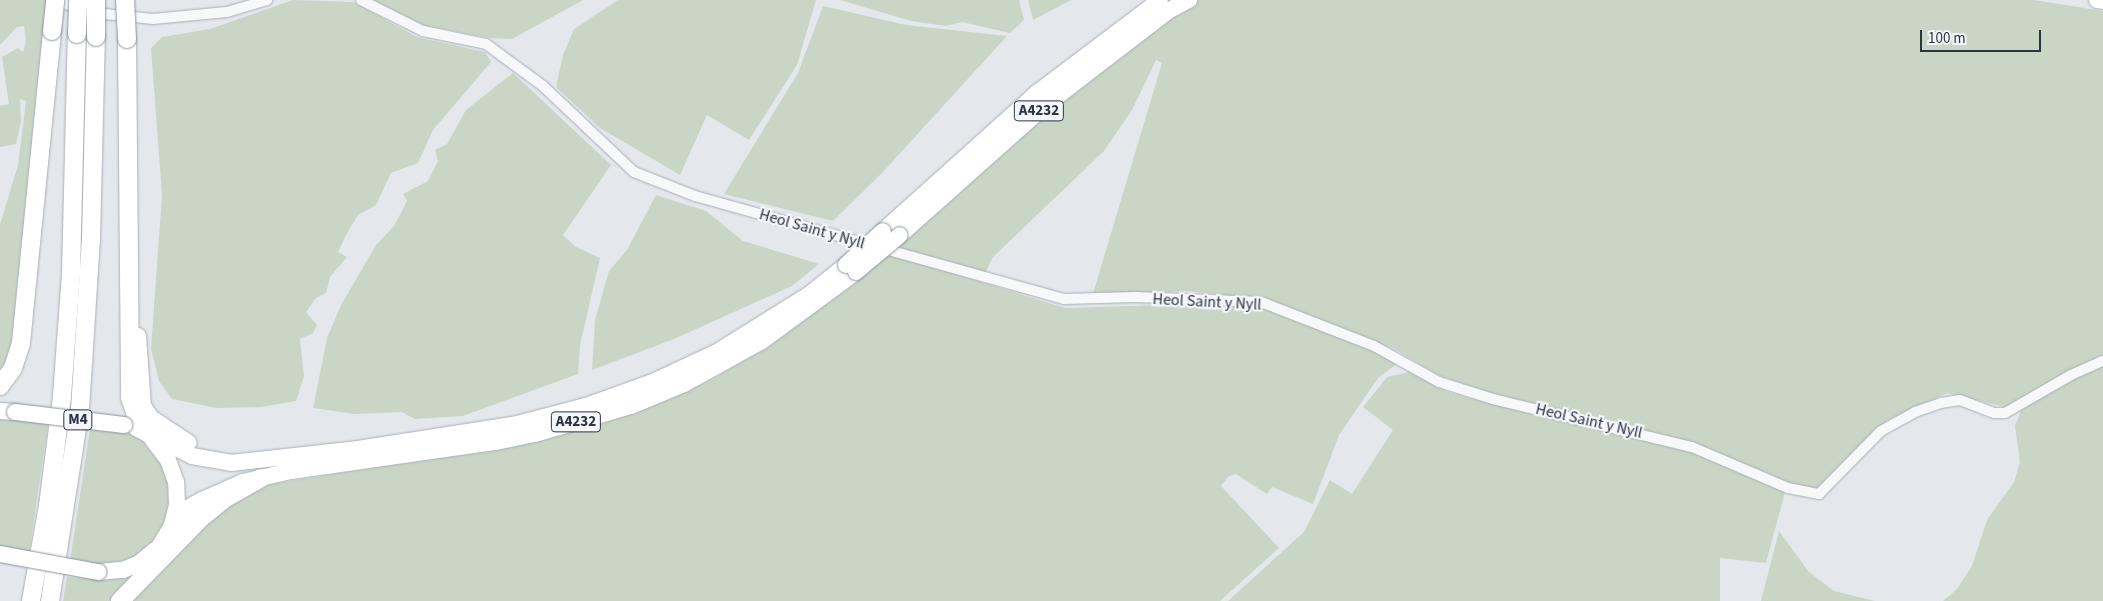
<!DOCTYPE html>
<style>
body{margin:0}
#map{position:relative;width:2103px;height:601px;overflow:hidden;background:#e4e7ec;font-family:"Source Sans 3",sans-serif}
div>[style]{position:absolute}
.green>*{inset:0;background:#c9d6c5}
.roads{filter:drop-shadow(0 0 1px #a9aeb7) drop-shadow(0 0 1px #a9aeb7)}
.minor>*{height:10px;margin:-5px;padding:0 5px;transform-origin:5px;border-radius:5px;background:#f7f8fa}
.trunk>*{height:16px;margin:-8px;padding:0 8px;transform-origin:8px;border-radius:8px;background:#fff}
.motorway>*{height:18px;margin:-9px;padding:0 9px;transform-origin:9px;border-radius:9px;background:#fff}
.bridges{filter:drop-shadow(0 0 1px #8b94a3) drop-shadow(0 0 1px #8b94a3)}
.trunk-bridge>*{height:16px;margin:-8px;padding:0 8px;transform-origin:8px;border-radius:8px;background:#fff}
.motorway-bridge>*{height:18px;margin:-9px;padding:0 9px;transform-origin:9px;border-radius:9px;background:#fff}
span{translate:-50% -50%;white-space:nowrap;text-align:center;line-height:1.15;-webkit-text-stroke:4.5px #f4f6f9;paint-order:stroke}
.shield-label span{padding:1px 4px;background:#f4f6f9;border:1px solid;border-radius:4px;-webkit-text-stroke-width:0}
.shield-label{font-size:15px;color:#2b3445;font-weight:700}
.street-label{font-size:16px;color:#2b3445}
.scale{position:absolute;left:1920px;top:30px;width:121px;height:22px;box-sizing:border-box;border:2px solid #2b3445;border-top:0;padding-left:6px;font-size:15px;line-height:18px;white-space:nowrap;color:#2b3445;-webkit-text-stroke:4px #f4f6f9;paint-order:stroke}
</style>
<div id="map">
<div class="green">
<i style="clip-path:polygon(0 0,47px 0,11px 355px,0 375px,0 225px,18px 165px,26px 101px,20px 99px,21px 122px,16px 144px,0 147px,0 106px,9px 104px,2px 57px,18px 48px,23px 52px,26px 42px,24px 26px,17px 27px,0 45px)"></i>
<i style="clip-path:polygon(293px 0,353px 2px,417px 37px,485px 52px,491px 62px,433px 130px,418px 163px,391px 173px,376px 205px,358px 215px,346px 235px,338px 252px,347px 257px,330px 277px,326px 293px,316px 298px,306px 312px,317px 325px,313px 333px,300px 339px,304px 376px,296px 401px,261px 407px,217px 408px,172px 399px,159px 381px,151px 349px,162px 195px,151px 48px,162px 37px,210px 29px)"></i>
<i style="clip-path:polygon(372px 0,583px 0,512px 39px,490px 38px,423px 25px)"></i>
<i style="clip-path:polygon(618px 0,816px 0,797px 65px,749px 140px,707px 115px,680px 175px,600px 128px,556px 87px,563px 55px,574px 29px)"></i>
<i style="clip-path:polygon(840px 0,1019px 0,1024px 20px,1010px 33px,962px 22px,946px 26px,911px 21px)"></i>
<i style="clip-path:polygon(1028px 0,1071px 0,1033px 20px)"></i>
<i style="clip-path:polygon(1186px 0,2034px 0,2103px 11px,2103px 355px,2019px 404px,2005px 407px,1947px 393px,1888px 420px,1817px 491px,1762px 476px,1686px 441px,1497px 395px,1440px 376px,1394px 349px,1264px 299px,1187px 291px,1092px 297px,1162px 63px,1156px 60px,1132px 110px,1104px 151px,993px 257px,984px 275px,894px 250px,1001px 148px)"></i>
<i style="clip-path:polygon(823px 6px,906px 25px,1007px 36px,882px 173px,833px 221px,724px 194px,798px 73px)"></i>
<i style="clip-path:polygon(513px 73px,611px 165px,563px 235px,576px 247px,600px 258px,580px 345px,578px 374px,463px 416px,415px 419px,402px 412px,355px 414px,313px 408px,327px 338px,341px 305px,376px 245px,394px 226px,407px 201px,403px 194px,428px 181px,438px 161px,435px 150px,447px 144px,466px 110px)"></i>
<i style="clip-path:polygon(656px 195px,706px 211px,743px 241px,819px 264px,792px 286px,674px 339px,592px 370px,595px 320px,609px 271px,627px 250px)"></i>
<i style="clip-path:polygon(890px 254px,1065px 308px,1198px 304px,1259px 306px,1364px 346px,1398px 363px,1378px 378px,1339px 435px,1313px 504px,1272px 487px,1267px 494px,1236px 474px,1229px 476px,1221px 486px,1279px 548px,1220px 601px,129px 601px,212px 515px,264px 485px,523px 444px,616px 419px,706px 383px,771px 344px)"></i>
<i style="clip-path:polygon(2103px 365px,2103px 601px,1943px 601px,1957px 589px,1972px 566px,1987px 520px,2014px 482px,2020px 462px,2015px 426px,2021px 410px,2053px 388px)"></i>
<i style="clip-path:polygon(1410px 372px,1445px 391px,1468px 398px,1595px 425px,1688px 449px,1785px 492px,1766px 563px,1720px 558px,1720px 601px,1228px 601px,1304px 532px,1330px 480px,1352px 494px,1393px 430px,1363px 407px,1387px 377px)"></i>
<i style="clip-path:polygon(0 416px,48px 424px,29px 553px,0 548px)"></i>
<i style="clip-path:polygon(90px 429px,129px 433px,140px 438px,163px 467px,169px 482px,170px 497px,164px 527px,155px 539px,131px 560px,106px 566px,70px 561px)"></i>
<i style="clip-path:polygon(1779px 531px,1809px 572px,1834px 591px,1875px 601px,1761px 601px)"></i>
<i style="clip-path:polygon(139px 571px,113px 601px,63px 601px,67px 577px,97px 579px)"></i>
</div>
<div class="roads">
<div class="minor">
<i style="left:361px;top:0;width:69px;rotate:26.6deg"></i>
<i style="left:423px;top:31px;width:64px;rotate:11.7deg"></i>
<i style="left:486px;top:44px;width:71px;rotate:36.4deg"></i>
<i style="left:543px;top:86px;width:125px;rotate:43.4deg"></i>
<i style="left:634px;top:172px;width:66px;rotate:21.5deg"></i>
<i style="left:695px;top:196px;width:383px;rotate:15.6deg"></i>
<i style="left:1064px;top:299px;width:71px;rotate:-1.6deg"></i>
<i style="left:1135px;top:297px;width:126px;rotate:2.3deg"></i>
<i style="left:1261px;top:302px;width:121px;rotate:21.3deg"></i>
<i style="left:1374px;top:346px;width:74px;rotate:29deg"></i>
<i style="left:1439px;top:382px;width:57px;rotate:17.5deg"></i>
<i style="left:1493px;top:399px;width:205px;rotate:13.6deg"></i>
<i style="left:1692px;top:447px;width:104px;rotate:23.1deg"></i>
<i style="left:1788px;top:488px;width:32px;rotate:11deg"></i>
<i style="left:1819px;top:494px;width:88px;rotate:-45.5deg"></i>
<i style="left:1881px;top:431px;width:39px;rotate:-29deg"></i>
<i style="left:1915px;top:412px;width:28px;rotate:-19deg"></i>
<i style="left:1941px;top:403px;width:19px;rotate:-9deg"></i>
<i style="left:1960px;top:400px;width:36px;rotate:21deg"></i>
<i style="left:1994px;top:413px;width:11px"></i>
<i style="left:2005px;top:413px;width:76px;rotate:-29.9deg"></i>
<i style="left:2071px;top:375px;width:35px;rotate:-24deg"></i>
<i style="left:52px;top:1px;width:55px;rotate:13.8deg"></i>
<i style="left:105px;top:14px;width:48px;rotate:5.9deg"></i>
<i style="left:153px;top:19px;width:74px;rotate:-5.4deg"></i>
<i style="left:227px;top:12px;width:42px;rotate:-16.7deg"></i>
</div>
<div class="trunk">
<i style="left:2097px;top:0;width:6px;rotate:9deg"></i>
<i style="left:883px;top:231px;width:207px;rotate:-41.9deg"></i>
<i style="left:1037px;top:93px;width:154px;rotate:-37.1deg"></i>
<i style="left:900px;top:235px;width:195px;rotate:-41.7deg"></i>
<i style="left:1046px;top:105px;width:154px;rotate:-37.6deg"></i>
<i style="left:1168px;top:11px;width:24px;rotate:-28deg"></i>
<i style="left:138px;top:336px;width:70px;rotate:85.9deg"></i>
<i style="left:143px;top:406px;width:14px;rotate:56deg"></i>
<i style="left:151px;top:418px;width:45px;rotate:33.3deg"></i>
<i style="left:0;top:411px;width:15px;rotate:4deg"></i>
<i style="left:136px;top:428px;width:63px;rotate:26.6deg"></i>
<i style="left:192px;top:456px;width:40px;rotate:10deg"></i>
<i style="left:231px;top:463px;width:128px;rotate:-6.3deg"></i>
<i style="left:358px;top:449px;width:161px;rotate:-8.9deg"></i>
<i style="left:517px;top:424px;width:71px;rotate:-14.6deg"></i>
<i style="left:586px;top:406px;width:73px;rotate:-19.9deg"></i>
<i style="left:655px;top:381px;width:68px;rotate:-25.1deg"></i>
<i style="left:717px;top:352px;width:110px;rotate:-31.9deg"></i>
<i style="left:810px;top:294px;width:46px;rotate:-38.9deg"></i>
<i style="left:172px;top:525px;width:23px;rotate:-47deg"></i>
<i style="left:188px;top:508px;width:16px;rotate:-30deg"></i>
<i style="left:202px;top:500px;width:45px;rotate:-23.7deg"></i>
<i style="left:243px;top:482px;width:49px;rotate:-12.9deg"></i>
<i style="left:291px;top:471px;width:207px;rotate:-8.1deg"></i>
<i style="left:496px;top:442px;width:40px;rotate:-12deg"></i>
<i style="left:535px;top:434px;width:100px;rotate:-16.3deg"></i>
<i style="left:631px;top:406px;width:57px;rotate:-22.5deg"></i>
<i style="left:684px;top:384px;width:89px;rotate:-28.9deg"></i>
<i style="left:762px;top:341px;width:117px;rotate:-36.3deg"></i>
<i style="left:98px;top:572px;width:25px;rotate:-5deg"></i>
<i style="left:123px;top:570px;width:16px;rotate:-22deg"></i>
<i style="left:138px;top:564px;width:27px;rotate:-39deg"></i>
<i style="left:159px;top:547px;width:26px;rotate:-59deg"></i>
<i style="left:172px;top:525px;width:21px;rotate:-76deg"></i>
<i style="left:177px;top:505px;width:23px;rotate:-92deg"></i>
<i style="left:176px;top:482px;width:23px;rotate:-110deg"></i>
<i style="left:168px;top:460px;width:26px;rotate:-127deg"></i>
</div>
<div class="motorway">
<i style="left:127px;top:39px;width:358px;rotate:89.5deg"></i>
<i style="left:130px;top:397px;width:22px;rotate:72deg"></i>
<i style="left:137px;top:418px;width:20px;rotate:53deg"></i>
<i style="left:0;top:386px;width:22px;rotate:-54deg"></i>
<i style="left:13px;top:368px;width:26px;rotate:-72deg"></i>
<i style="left:21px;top:343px;width:314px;rotate:-84.3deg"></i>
<i style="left:31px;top:601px;width:97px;rotate:-79.9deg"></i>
<i style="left:48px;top:506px;width:111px;rotate:-82.7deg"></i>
<i style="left:62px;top:396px;width:122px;rotate:-85.8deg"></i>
<i style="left:71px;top:274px;width:240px;rotate:-88.6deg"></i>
<i style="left:50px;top:601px;width:194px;rotate:-81.1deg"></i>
<i style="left:80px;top:409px;width:171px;rotate:-86.3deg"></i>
<i style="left:91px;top:238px;width:201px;rotate:-88.6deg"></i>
<i style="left:120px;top:601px;width:116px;rotate:-45.7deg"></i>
<i style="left:201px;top:518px;width:32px;rotate:-39deg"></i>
<i style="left:226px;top:498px;width:40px;rotate:-29.7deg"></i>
</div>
</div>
<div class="bridges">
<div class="trunk-bridge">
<i style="left:846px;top:265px;width:50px;rotate:-42.6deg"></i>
<i style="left:856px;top:272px;width:57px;rotate:-40.1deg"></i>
<i style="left:15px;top:412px;width:110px;rotate:6.8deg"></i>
<i style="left:0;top:554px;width:100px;rotate:10.4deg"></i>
</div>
<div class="motorway-bridge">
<i style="left:125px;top:0;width:39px;rotate:87deg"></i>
<i style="left:52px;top:31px;width:31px;rotate:-84deg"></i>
<i style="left:77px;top:34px;width:34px;rotate:-88deg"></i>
<i style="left:96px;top:37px;width:37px;rotate:-90deg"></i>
</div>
</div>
<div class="shield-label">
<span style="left:1039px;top:111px">A4232</span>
<span style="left:78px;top:420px">M4</span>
<span style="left:576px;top:422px">A4232</span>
</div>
<div class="street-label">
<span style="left:812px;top:229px;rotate:16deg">Heol Saint y Nyll</span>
<span style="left:1207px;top:302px;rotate:3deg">Heol Saint y Nyll</span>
<span style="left:1589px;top:421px;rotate:13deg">Heol Saint y Nyll</span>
</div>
<div class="scale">100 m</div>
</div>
